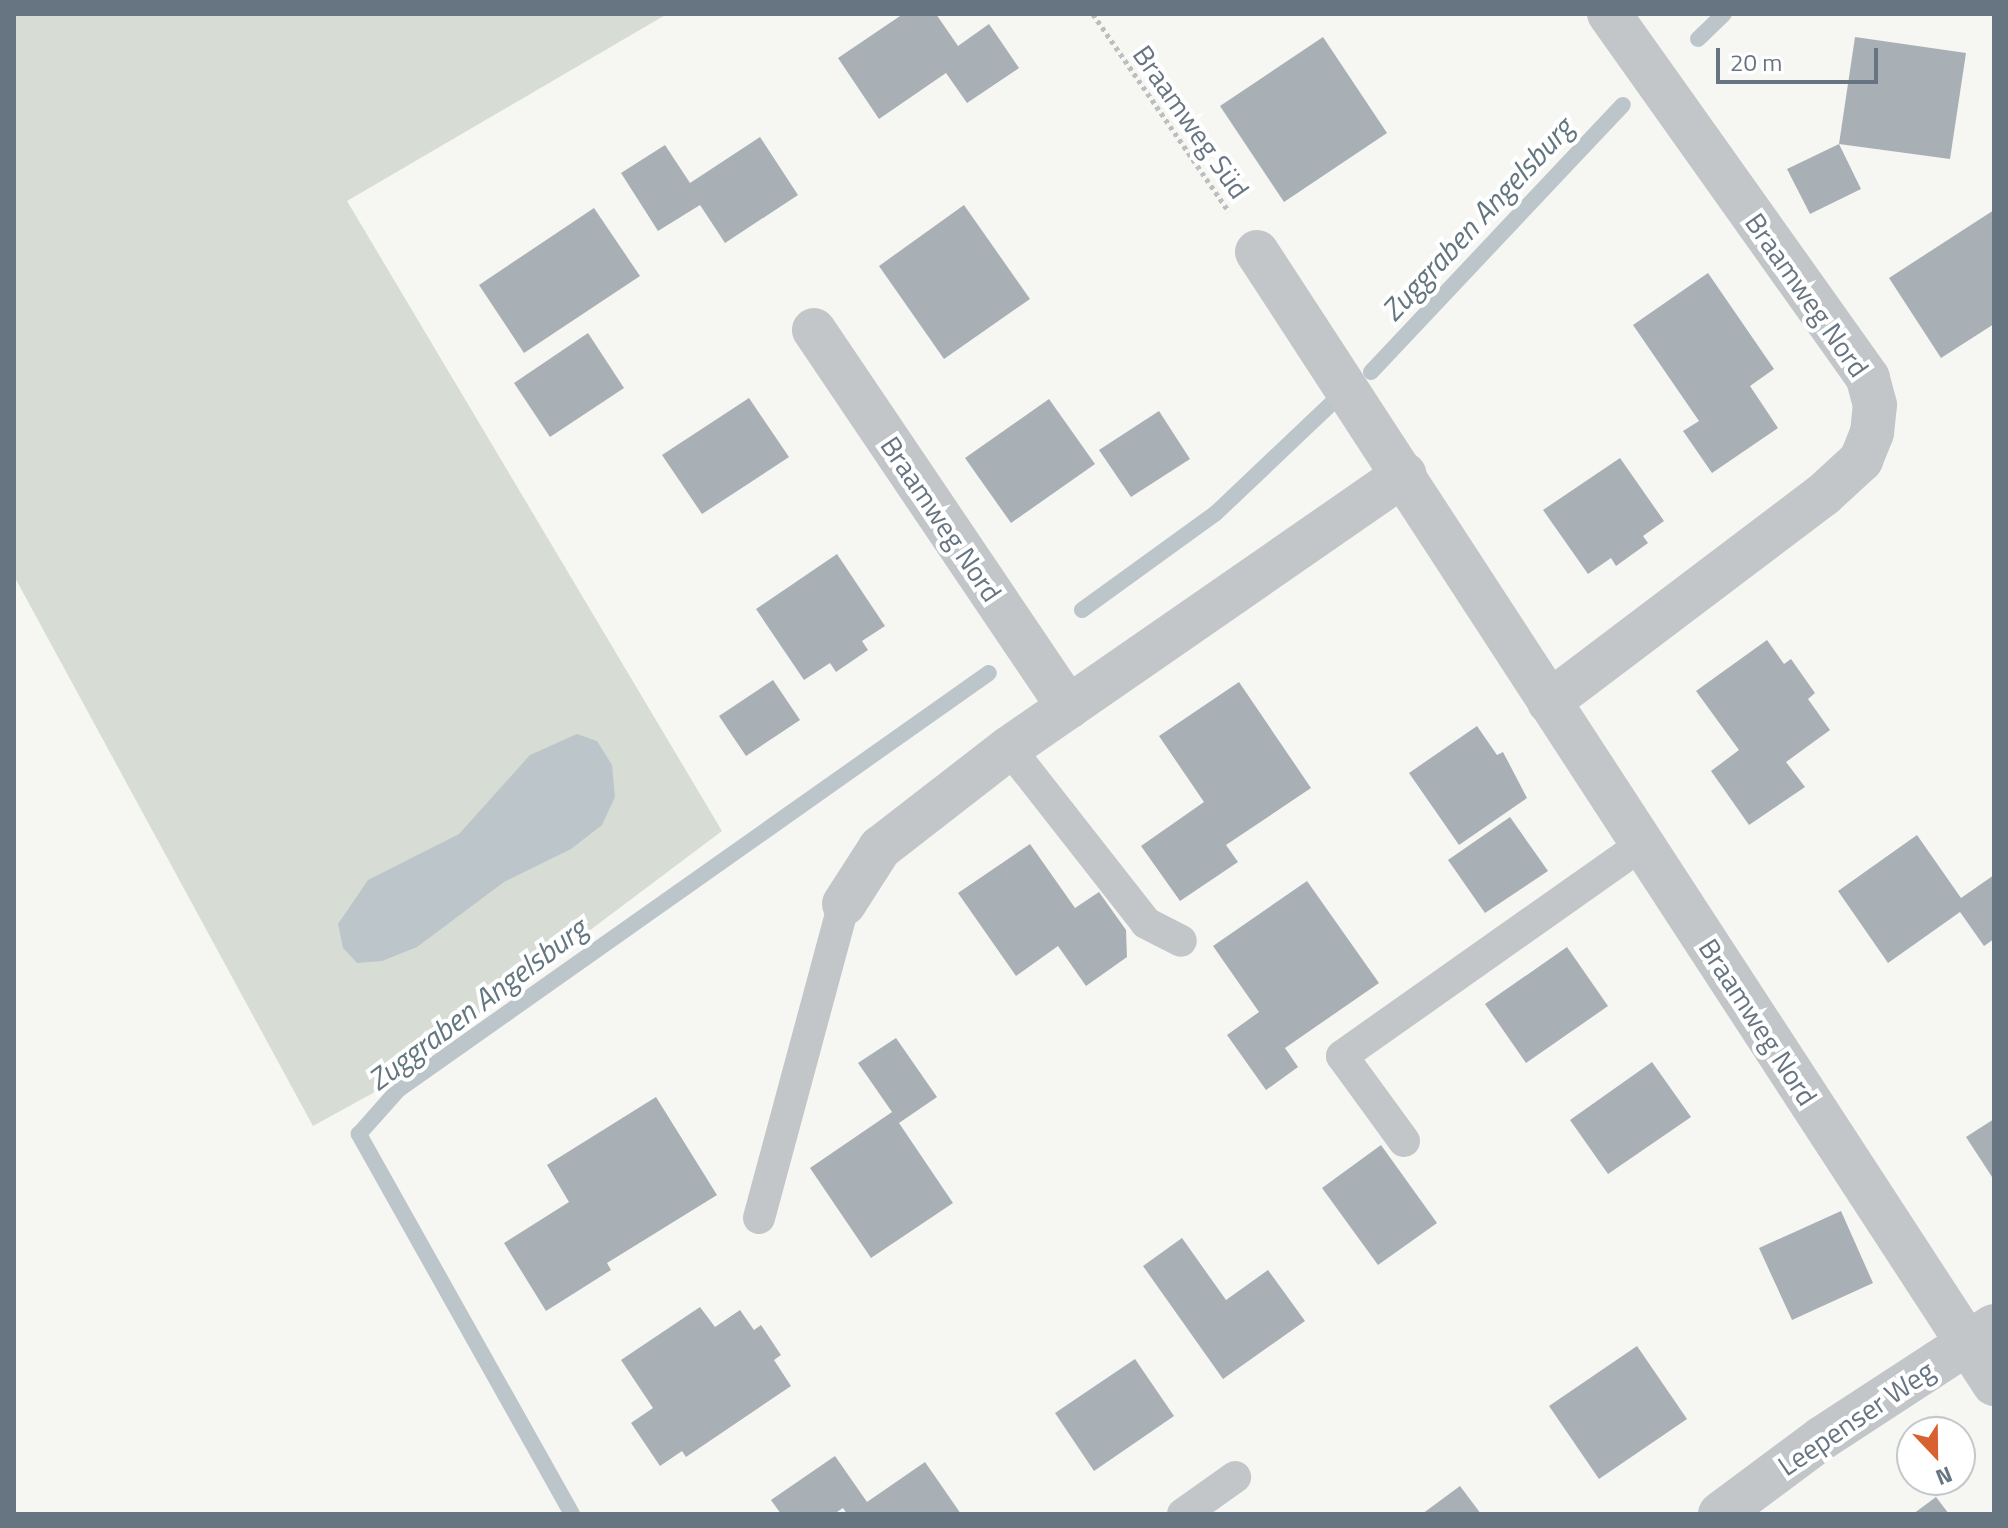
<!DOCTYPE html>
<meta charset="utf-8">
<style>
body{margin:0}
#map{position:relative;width:2008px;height:1528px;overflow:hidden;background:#f6f6f3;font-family:"Titillium Web",sans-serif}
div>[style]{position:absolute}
.green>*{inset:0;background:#d7ddd4}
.water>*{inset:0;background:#bcc5ca}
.stream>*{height:16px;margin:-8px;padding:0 8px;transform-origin:8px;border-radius:8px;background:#bcc5ca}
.building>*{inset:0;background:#a9b0b5}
.path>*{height:5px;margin-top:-2.5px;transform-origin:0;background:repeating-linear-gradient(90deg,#bcbec0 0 4px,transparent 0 8px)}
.lane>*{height:32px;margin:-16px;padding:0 16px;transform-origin:16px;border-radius:16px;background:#c2c6c9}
.street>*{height:44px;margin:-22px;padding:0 22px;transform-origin:22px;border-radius:22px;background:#c2c6c9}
span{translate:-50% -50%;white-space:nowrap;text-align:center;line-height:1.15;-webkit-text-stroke:8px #fff;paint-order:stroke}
.street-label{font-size:28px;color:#677582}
.water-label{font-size:30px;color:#63767f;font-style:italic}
.frame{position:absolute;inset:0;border:16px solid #677582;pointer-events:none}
.north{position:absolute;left:1896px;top:1416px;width:80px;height:80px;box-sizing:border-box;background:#fff;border:2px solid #c2c8cd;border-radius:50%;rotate:158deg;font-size:22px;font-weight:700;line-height:32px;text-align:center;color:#677582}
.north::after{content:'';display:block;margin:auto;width:28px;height:36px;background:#d96030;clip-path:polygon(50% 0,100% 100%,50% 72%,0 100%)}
.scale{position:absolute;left:1716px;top:48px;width:162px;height:36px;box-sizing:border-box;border:4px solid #677582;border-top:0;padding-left:10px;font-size:24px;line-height:28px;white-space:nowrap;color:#677582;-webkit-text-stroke:6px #fff;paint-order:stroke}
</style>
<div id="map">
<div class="green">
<i style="clip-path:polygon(14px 14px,667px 14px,347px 201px,722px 831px,373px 1093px,313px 1126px,14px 576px)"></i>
</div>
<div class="water">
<i style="clip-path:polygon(577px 734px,597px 741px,612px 765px,615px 797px,602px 825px,571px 849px,504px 882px,417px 947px,382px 961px,357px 963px,343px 948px,338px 924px,368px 880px,459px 834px,530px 755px)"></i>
</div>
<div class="stream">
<i style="left:1698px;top:39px;width:36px;rotate:-44deg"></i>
<i style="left:1371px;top:372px;width:367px;rotate:-46.7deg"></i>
<i style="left:1082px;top:610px;width:165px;rotate:-35.9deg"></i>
<i style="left:1216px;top:513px;width:158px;rotate:-43.5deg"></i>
<i style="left:572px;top:1514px;width:436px;rotate:-119.3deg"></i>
<i style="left:359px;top:1134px;width:59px;rotate:-48.4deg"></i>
<i style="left:398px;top:1090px;width:723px;rotate:-35.21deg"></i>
</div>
<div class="building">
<i style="clip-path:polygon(903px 14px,936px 14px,958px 46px,989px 24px,1019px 68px,967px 103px,946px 73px,879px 119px,838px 58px)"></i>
<i style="clip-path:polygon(1323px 37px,1387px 133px,1284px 202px,1220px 106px)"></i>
<i style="clip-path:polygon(1855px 37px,1966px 53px,1950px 159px,1839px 144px)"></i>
<i style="clip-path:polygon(760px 137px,798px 195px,725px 243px,700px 205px,658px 231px,621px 173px,665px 145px,690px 183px)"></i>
<i style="clip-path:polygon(1839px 144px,1861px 189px,1810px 214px,1787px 169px)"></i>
<i style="clip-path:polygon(964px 205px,1030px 299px,944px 359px,879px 266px)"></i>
<i style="clip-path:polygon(594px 208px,640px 276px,524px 353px,479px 285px)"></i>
<i style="clip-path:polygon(1994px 210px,1994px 324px,1941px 358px,1889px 278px)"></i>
<i style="clip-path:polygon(1708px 273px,1774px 369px,1750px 386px,1778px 428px,1712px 473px,1683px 431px,1699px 421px,1633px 325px)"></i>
<i style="clip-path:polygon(588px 333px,624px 388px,550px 437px,514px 383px)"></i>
<i style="clip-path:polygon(749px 398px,789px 457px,702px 514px,662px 455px)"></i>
<i style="clip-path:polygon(1049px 399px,1095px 464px,1011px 523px,965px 458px)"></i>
<i style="clip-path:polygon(1159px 411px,1190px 459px,1131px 497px,1099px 450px)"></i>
<i style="clip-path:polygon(1620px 458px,1664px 521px,1643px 536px,1648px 543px,1616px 566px,1611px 558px,1588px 574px,1543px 510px)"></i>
<i style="clip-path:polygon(837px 554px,885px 626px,862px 641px,868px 650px,836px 672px,830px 663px,804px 680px,756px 609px)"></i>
<i style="clip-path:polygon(1767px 640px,1784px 664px,1791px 659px,1815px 693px,1808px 699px,1830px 730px,1786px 762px,1805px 787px,1749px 825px,1711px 771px,1739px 750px,1696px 691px)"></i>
<i style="clip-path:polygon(773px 680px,800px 720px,746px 756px,719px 716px)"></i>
<i style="clip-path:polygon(1239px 682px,1311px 788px,1226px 845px,1238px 862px,1180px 901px,1141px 846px,1204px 802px,1159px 736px)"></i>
<i style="clip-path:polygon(1477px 726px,1497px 755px,1503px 752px,1527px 798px,1459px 845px,1409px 773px)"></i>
<i style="clip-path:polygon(1510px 817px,1548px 871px,1485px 913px,1448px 860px)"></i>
<i style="clip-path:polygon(1917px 835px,1961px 898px,1994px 875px,1994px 939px,1984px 946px,1960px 912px,1888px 963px,1838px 891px)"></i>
<i style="clip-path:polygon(1030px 844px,1075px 908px,1099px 892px,1126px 930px,1127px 957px,1086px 986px,1058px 946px,1016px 976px,958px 893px)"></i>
<i style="clip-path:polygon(1307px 881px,1379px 983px,1285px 1048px,1298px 1067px,1266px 1090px,1227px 1035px,1259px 1012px,1213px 946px)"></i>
<i style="clip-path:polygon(1567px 947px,1608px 1006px,1526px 1063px,1485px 1004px)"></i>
<i style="clip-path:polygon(896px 1038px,937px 1097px,899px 1123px,953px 1203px,871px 1258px,810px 1168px,892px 1112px,858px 1063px)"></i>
<i style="clip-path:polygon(1652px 1062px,1691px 1117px,1608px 1174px,1570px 1120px)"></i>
<i style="clip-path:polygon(656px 1097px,717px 1195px,607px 1263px,611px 1270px,546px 1311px,504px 1243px,569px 1202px,547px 1165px)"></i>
<i style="clip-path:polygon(1994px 1119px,1994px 1180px,1966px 1137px)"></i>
<i style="clip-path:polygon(1381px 1145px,1437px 1223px,1378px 1265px,1322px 1188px)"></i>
<i style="clip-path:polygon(1841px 1211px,1873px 1283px,1792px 1320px,1759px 1248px)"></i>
<i style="clip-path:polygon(1182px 1238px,1226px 1300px,1268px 1270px,1305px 1321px,1223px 1379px,1143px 1266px)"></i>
<i style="clip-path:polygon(700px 1307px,715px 1327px,740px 1310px,754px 1330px,761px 1325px,781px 1355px,774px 1360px,791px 1386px,686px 1457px,682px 1451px,660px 1466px,631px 1423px,653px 1408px,621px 1360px)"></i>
<i style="clip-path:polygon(1637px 1346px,1687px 1419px,1599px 1479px,1549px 1406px)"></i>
<i style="clip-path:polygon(1135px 1359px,1174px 1416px,1094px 1471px,1055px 1413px)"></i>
<i style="clip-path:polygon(835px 1456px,867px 1502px,925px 1462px,961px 1514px,847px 1514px,843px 1508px,834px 1514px,781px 1514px,771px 1500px)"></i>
<i style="clip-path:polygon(1460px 1486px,1481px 1514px,1422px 1514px)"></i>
<i style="clip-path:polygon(1936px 1497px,1949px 1514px,1913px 1514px)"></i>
</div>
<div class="path">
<i style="left:1093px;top:14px;width:240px;rotate:55.5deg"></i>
</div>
<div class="lane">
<i style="left:1009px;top:748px;width:222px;rotate:51.9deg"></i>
<i style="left:1146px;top:923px;width:39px;rotate:27deg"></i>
<i style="left:1404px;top:1141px;width:105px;rotate:-126.1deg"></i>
<i style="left:1342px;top:1056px;width:367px;rotate:-35.2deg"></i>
<i style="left:759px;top:1218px;width:325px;rotate:-74.9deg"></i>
<i style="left:1183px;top:1514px;width:64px;rotate:-35.4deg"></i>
</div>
<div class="street">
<i style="left:1257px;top:252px;width:1351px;rotate:56.93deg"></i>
<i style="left:814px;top:330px;width:455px;rotate:56deg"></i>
<i style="left:1549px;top:702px;width:343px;rotate:-37.1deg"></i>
<i style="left:1823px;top:495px;width:52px;rotate:-42.6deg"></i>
<i style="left:1861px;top:460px;width:29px;rotate:-68deg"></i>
<i style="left:1872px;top:433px;width:28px;rotate:-84deg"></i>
<i style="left:1875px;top:405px;width:28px;rotate:-105deg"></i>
<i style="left:1868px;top:378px;width:447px;rotate:-125.4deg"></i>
<i style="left:844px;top:904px;width:67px;rotate:-57.3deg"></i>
<i style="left:880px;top:848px;width:163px;rotate:-37.8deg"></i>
<i style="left:1009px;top:748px;width:481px;rotate:-34.7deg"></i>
<i style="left:1720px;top:1514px;width:127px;rotate:-36.7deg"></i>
<i style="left:1822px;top:1438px;width:205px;rotate:-33.1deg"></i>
</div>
<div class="street-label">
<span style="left:1191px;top:122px;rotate:55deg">Braamweg Süd</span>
<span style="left:1807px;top:295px;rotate:55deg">Braamweg Nord</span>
<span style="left:941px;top:519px;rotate:56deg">Braamweg Nord</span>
<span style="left:1758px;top:1022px;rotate:57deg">Braamweg Nord</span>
<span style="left:1856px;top:1418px;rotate:-34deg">Leepenser Weg</span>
</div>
<div class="water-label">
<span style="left:1477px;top:219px;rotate:-47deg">Zuggraben Angelsburg</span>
<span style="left:477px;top:1004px;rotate:-37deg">Zuggraben Angelsburg</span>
</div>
<div class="frame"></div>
<div class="north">N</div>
<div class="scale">20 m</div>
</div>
